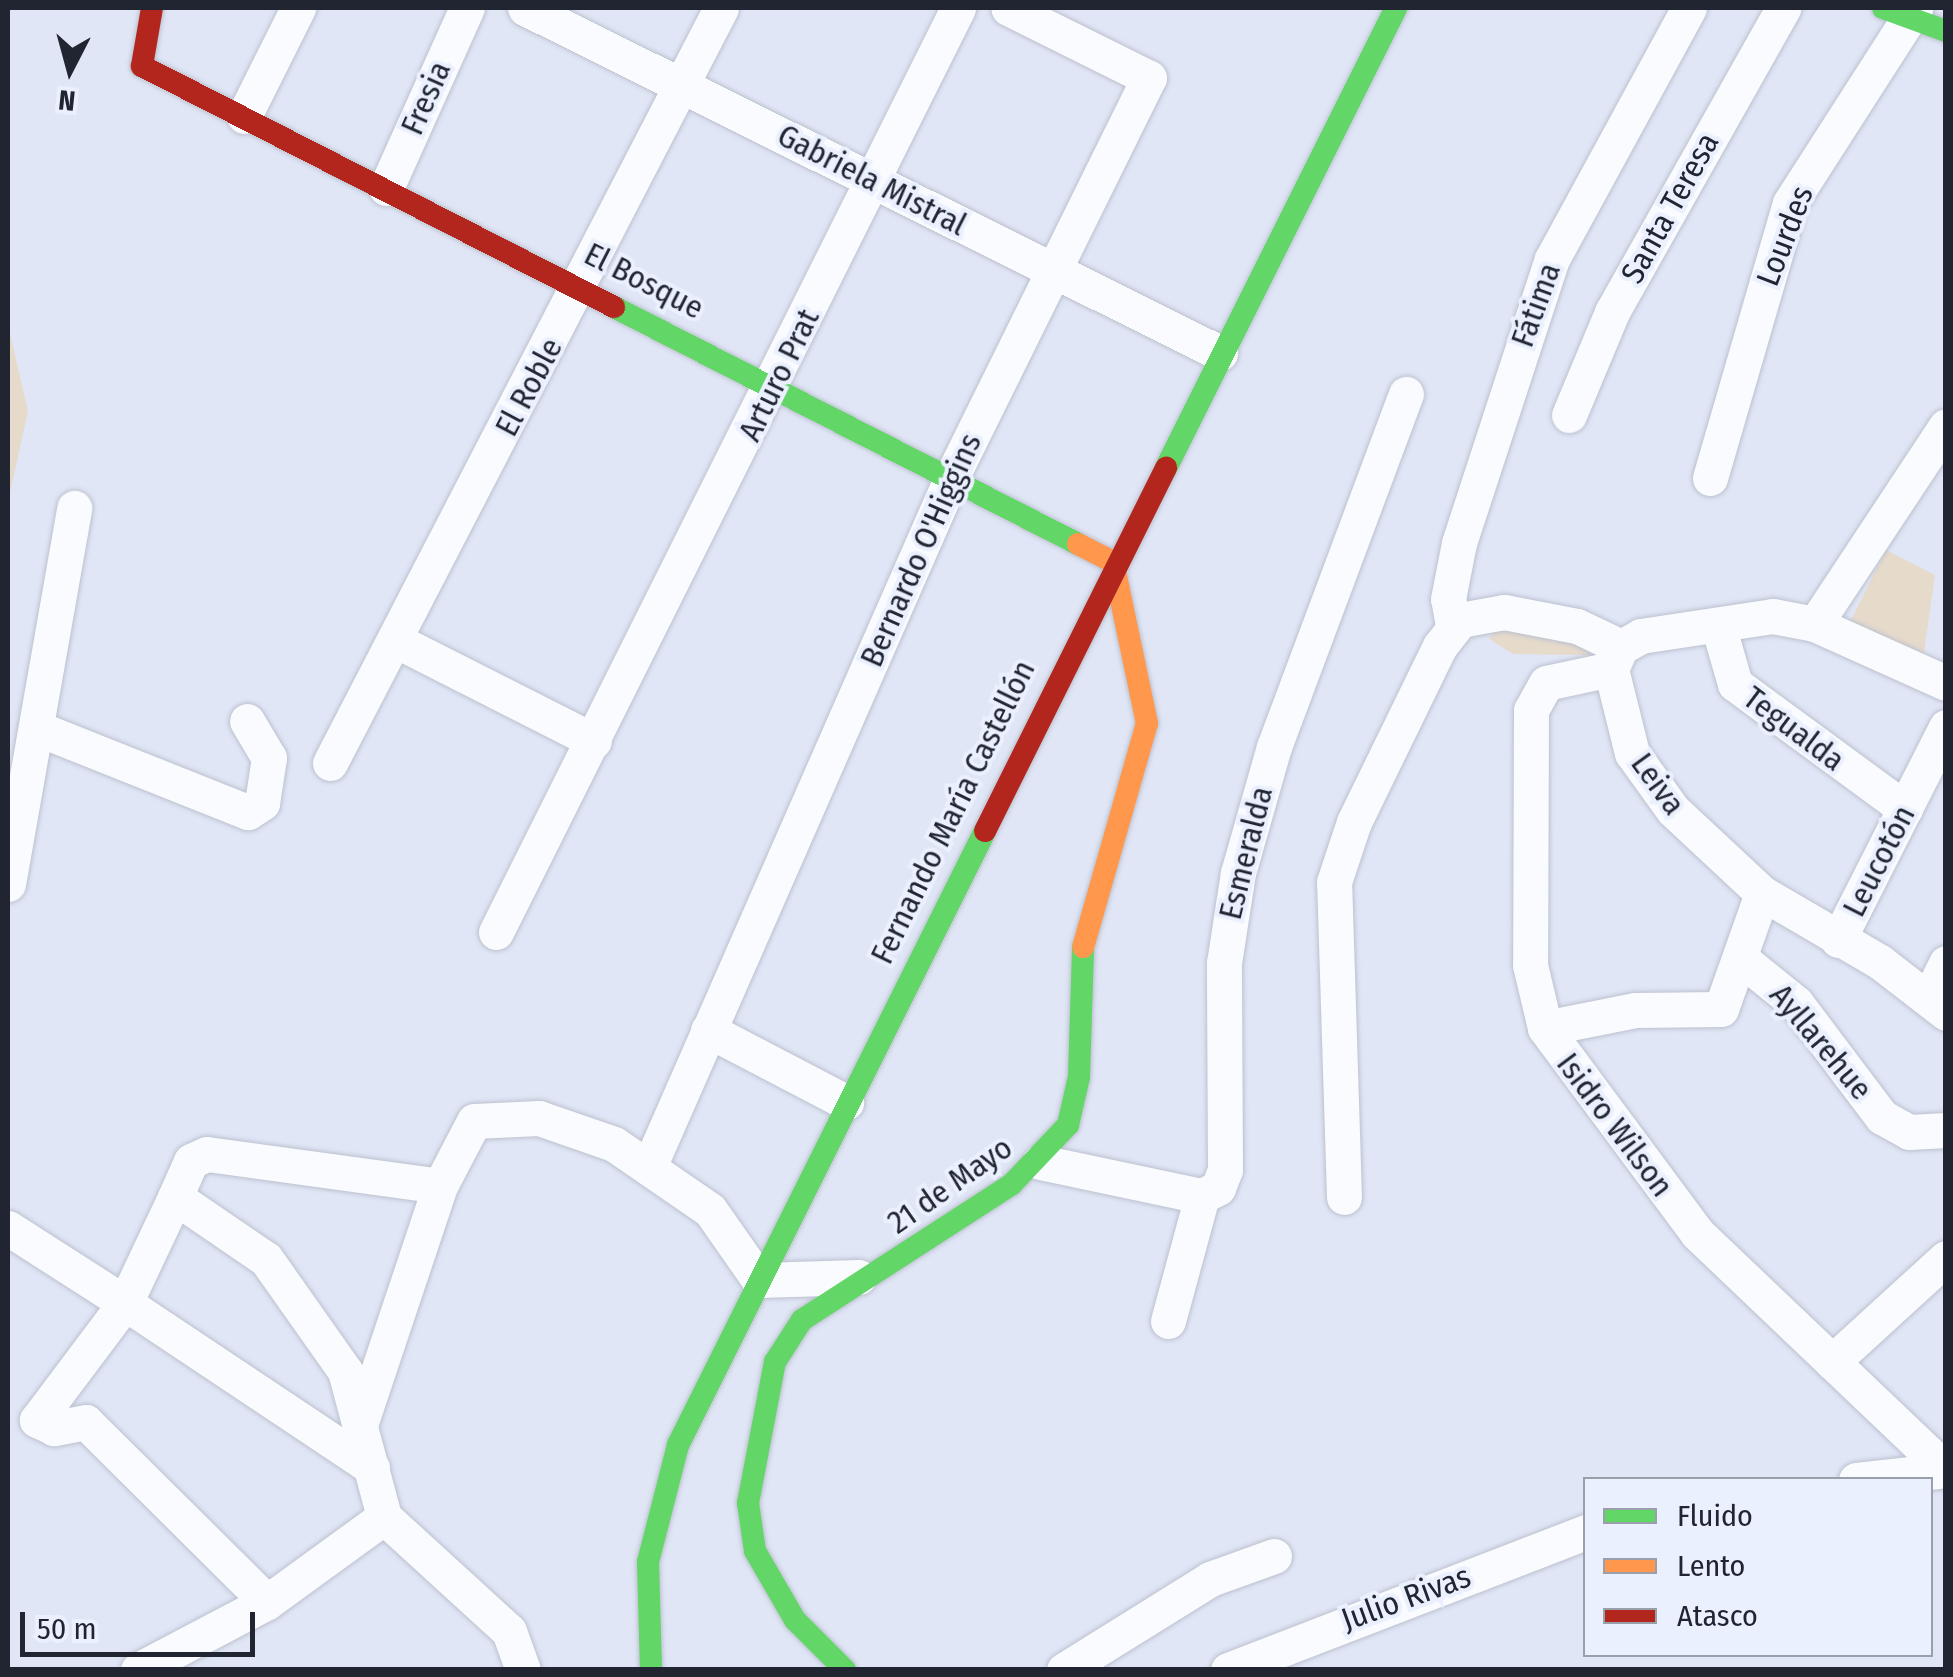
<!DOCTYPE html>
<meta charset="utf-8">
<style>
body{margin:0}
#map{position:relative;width:1953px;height:1677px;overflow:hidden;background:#e0e6f6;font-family:"Fira Sans Condensed",sans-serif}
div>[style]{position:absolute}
.green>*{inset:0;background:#e6dacb}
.roads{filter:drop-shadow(0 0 2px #bcc1ce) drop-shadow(0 0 2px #bcc1ce)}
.street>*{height:35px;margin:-17.5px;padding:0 17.5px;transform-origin:17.5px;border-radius:17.5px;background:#fafbfe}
.fast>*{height:22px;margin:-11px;padding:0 11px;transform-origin:11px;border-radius:11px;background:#63d668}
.slow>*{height:22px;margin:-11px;padding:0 11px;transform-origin:11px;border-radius:11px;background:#ff974d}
.jam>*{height:22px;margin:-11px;padding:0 11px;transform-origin:11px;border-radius:11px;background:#b3261e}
span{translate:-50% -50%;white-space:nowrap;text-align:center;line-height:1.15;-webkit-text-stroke:8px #eaf0fe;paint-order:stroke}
.street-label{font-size:32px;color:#212532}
.frame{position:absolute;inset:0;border:10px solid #212532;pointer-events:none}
.legend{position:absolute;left:1583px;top:1477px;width:350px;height:180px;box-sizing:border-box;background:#eaf0fe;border:2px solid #9a9fac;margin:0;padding:12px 18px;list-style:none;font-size:30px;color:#212532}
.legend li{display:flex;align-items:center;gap:20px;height:50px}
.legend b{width:50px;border:2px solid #9a9fac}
.north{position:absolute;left:20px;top:20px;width:100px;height:100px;-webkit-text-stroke:8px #eaf0fe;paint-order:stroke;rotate:186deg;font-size:28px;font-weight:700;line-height:40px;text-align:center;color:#212532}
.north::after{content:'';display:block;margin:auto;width:35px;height:45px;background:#212532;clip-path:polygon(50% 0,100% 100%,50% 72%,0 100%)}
.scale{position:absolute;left:20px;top:1612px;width:235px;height:45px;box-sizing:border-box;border:5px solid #212532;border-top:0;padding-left:12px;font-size:30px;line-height:35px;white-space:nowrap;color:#212532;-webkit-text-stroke:8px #eaf0fe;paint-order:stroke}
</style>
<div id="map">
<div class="green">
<i style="clip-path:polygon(8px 325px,28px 411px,8px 502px)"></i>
<i style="clip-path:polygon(1886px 550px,1935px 575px,1923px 659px,1850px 622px)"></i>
<i style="clip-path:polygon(1497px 626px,1587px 644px,1590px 655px,1513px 654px,1489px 639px)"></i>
</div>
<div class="roads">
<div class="street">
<i style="left:525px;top:8px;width:776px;rotate:26.4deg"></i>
<i style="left:244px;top:116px;width:121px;rotate:-63.4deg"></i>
<i style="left:386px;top:188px;width:197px;rotate:-65.8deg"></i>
<i style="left:1569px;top:415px;width:112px;rotate:-67.3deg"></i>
<i style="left:1612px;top:312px;width:349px;rotate:-60.6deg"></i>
<i style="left:1710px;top:478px;width:286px;rotate:-73.8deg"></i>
<i style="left:1790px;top:203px;width:232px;rotate:-57.3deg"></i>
<i style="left:1815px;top:624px;width:237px;rotate:-56.5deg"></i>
<i style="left:1718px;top:625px;width:61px;rotate:73.9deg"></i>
<i style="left:1735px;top:684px;width:211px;rotate:36.3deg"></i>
<i style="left:1453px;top:626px;width:27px;rotate:-100deg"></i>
<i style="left:1448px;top:599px;width:57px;rotate:-78.9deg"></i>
<i style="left:1459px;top:543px;width:299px;rotate:-71.9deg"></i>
<i style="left:1552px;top:259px;width:286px;rotate:-61.4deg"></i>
<i style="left:395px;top:640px;width:223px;rotate:26.9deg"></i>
<i style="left:1611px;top:669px;width:66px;rotate:167.8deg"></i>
<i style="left:1546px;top:683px;width:31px;rotate:119deg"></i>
<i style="left:1531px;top:710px;width:255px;rotate:90.2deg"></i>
<i style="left:1530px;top:965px;width:65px;rotate:76.6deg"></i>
<i style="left:1545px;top:1028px;width:255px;rotate:53.4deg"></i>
<i style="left:1697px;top:1233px;width:344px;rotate:43.6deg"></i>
<i style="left:1946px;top:683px;width:144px;rotate:-155.8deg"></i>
<i style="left:1815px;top:624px;width:43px;rotate:-169.2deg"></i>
<i style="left:1773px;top:616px;width:134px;rotate:171.4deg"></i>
<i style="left:1641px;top:636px;width:23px;rotate:151deg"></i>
<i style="left:1621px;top:647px;width:24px;rotate:114deg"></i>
<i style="left:1611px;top:669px;width:87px;rotate:76deg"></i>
<i style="left:1632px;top:753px;width:70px;rotate:54.3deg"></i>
<i style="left:1673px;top:810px;width:122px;rotate:43deg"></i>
<i style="left:1762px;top:893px;width:137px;rotate:30.3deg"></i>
<i style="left:1880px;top:962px;width:83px;rotate:37.7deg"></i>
<i style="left:39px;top:729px;width:225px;rotate:21.7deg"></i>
<i style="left:248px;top:812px;width:17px;rotate:-33deg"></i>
<i style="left:262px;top:803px;width:46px;rotate:-81.2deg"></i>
<i style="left:269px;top:758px;width:43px;rotate:-120.7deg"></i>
<i style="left:330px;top:763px;width:850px;rotate:-62.62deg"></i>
<i style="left:8px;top:884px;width:382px;rotate:-80deg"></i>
<i style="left:496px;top:932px;width:1033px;rotate:-63.43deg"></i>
<i style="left:1838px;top:940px;width:239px;rotate:-63.1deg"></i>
<i style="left:1740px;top:958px;width:72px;rotate:38.8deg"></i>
<i style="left:1796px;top:1003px;width:143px;rotate:53deg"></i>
<i style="left:1882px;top:1117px;width:31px;rotate:29deg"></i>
<i style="left:1909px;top:1132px;width:37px;rotate:-3deg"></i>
<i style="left:1929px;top:998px;width:39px;rotate:-64deg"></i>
<i style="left:1545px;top:1028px;width:92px;rotate:-11.3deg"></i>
<i style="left:1635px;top:1010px;width:86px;rotate:-0.7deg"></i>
<i style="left:1721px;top:1009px;width:123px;rotate:-70.5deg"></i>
<i style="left:708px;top:1030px;width:156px;rotate:27.6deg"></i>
<i style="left:1040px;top:1162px;width:166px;rotate:11.9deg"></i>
<i style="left:649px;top:1167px;width:757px;rotate:-66.31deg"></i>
<i style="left:953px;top:474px;width:442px;rotate:-63.7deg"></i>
<i style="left:1149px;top:78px;width:157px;rotate:-153.6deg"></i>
<i style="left:175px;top:1197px;width:39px;rotate:-66deg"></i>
<i style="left:191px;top:1161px;width:17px;rotate:-24deg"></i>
<i style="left:207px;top:1154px;width:235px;rotate:7.8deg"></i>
<i style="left:1344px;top:1197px;width:315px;rotate:-91.8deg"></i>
<i style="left:1334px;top:882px;width:63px;rotate:-71.6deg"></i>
<i style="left:1354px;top:822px;width:196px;rotate:-64deg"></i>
<i style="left:1440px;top:646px;width:33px;rotate:-52deg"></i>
<i style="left:1460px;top:620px;width:45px;rotate:-10.3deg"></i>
<i style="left:1504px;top:612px;width:74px;rotate:10.9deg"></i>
<i style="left:1577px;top:626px;width:49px;rotate:25.5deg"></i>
<i style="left:8px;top:1228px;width:139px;rotate:32.7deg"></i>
<i style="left:125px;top:1303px;width:117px;rotate:-64.7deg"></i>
<i style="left:175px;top:1197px;width:110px;rotate:34.3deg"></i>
<i style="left:266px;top:1259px;width:137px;rotate:54.8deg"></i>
<i style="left:345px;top:1371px;width:151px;rotate:75deg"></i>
<i style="left:384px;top:1517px;width:169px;rotate:42.4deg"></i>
<i style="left:509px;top:1631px;width:41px;rotate:70.3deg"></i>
<i style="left:1168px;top:1321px;width:130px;rotate:-74.8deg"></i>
<i style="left:1202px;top:1196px;width:18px;rotate:-27deg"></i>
<i style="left:1218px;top:1188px;width:19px;rotate:-69deg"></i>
<i style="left:1225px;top:1170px;width:207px;rotate:-90.3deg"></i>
<i style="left:1224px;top:963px;width:91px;rotate:-81.2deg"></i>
<i style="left:1238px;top:873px;width:131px;rotate:-74.1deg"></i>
<i style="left:1274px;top:747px;width:377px;rotate:-69.5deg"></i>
<i style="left:1832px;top:1362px;width:154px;rotate:-42.4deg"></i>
<i style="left:360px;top:1425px;width:252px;rotate:-71.5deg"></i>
<i style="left:440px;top:1186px;width:73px;rotate:-62.4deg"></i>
<i style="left:474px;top:1121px;width:65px;rotate:-2.6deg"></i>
<i style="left:539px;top:1118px;width:79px;rotate:19.1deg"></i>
<i style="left:614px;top:1144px;width:116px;rotate:34.5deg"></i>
<i style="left:710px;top:1210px;width:85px;rotate:55deg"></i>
<i style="left:759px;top:1280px;width:100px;rotate:-1.7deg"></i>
<i style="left:1856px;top:1480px;width:91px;rotate:-6.3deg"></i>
<i style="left:267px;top:1602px;width:255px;rotate:-135.2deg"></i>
<i style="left:86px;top:1422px;width:33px;rotate:169deg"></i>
<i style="left:54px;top:1428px;width:19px;rotate:-155deg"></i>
<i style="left:37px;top:1420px;width:146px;rotate:-53.1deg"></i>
<i style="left:125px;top:1303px;width:297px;rotate:33.7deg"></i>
<i style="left:138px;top:1670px;width:146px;rotate:-27.8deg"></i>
<i style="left:267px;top:1602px;width:145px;rotate:-36deg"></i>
<i style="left:1064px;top:1670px;width:172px;rotate:-31.9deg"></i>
<i style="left:1210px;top:1579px;width:68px;rotate:-19.8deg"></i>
<i style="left:1228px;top:1670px;width:384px;rotate:-21.1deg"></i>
</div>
<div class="fast">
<i style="left:1883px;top:8px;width:67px;rotate:20.1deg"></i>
<i style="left:614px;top:307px;width:521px;rotate:27.06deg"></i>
<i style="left:1166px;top:468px;width:514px;rotate:-63.43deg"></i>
<i style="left:651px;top:1670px;width:108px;rotate:-91.6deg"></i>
<i style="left:648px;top:1562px;width:121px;rotate:-75.6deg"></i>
<i style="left:678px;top:1445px;width:686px;rotate:-63.43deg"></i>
<i style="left:845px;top:1670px;width:71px;rotate:-135deg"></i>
<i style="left:795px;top:1620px;width:80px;rotate:-120.1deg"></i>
<i style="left:755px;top:1551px;width:49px;rotate:-98.3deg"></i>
<i style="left:748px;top:1503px;width:144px;rotate:-79.2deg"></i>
<i style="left:775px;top:1362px;width:50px;rotate:-57.3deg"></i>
<i style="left:802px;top:1320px;width:249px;rotate:-32.9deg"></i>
<i style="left:1011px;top:1185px;width:83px;rotate:-46.5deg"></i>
<i style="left:1068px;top:1125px;width:49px;rotate:-77.1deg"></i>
<i style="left:1079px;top:1077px;width:130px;rotate:-88.2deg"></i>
</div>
<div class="slow">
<i style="left:1078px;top:544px;width:39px;rotate:27deg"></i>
<i style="left:1113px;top:562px;width:165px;rotate:78.1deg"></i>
<i style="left:1147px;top:723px;width:233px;rotate:105.9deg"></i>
</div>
<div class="jam">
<i style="left:152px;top:8px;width:59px;rotate:99.8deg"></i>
<i style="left:142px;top:66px;width:530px;rotate:27.05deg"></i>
<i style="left:985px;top:831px;width:406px;rotate:-63.5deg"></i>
</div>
</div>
<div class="street-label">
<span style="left:426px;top:98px;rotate:-66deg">Fresia</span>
<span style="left:872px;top:180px;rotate:27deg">Gabriela Mistral</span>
<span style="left:1670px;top:208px;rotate:-61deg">Santa Teresa</span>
<span style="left:1785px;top:236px;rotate:-69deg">Lourdes</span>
<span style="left:644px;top:281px;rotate:27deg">El Bosque</span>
<span style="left:1536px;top:305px;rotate:-70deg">Fátima</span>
<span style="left:779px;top:375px;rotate:-64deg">Arturo Prat</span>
<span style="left:529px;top:387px;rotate:-62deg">El Roble</span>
<span style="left:921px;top:550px;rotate:-66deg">Bernardo O'Higgins</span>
<span style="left:1794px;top:729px;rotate:37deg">Tegualda</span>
<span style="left:1658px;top:784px;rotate:54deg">Leiva</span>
<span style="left:953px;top:812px;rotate:-64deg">Fernando María Castellón</span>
<span style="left:1246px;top:853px;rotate:-76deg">Esmeralda</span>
<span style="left:1879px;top:861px;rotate:-63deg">Leucotón</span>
<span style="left:1821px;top:1042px;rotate:50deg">Ayllarehue</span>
<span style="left:1615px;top:1125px;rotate:53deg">Isidro Wilson</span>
<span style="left:950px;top:1185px;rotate:-35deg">21 de Mayo</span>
<span style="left:1406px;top:1598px;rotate:-20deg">Julio Rivas</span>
</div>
<div class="frame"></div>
<ul class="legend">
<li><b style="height:12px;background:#63d668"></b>Fluido</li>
<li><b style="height:12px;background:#ff974d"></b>Lento</li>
<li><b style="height:12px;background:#b3261e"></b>Atasco</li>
</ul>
<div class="north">N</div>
<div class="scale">50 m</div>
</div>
